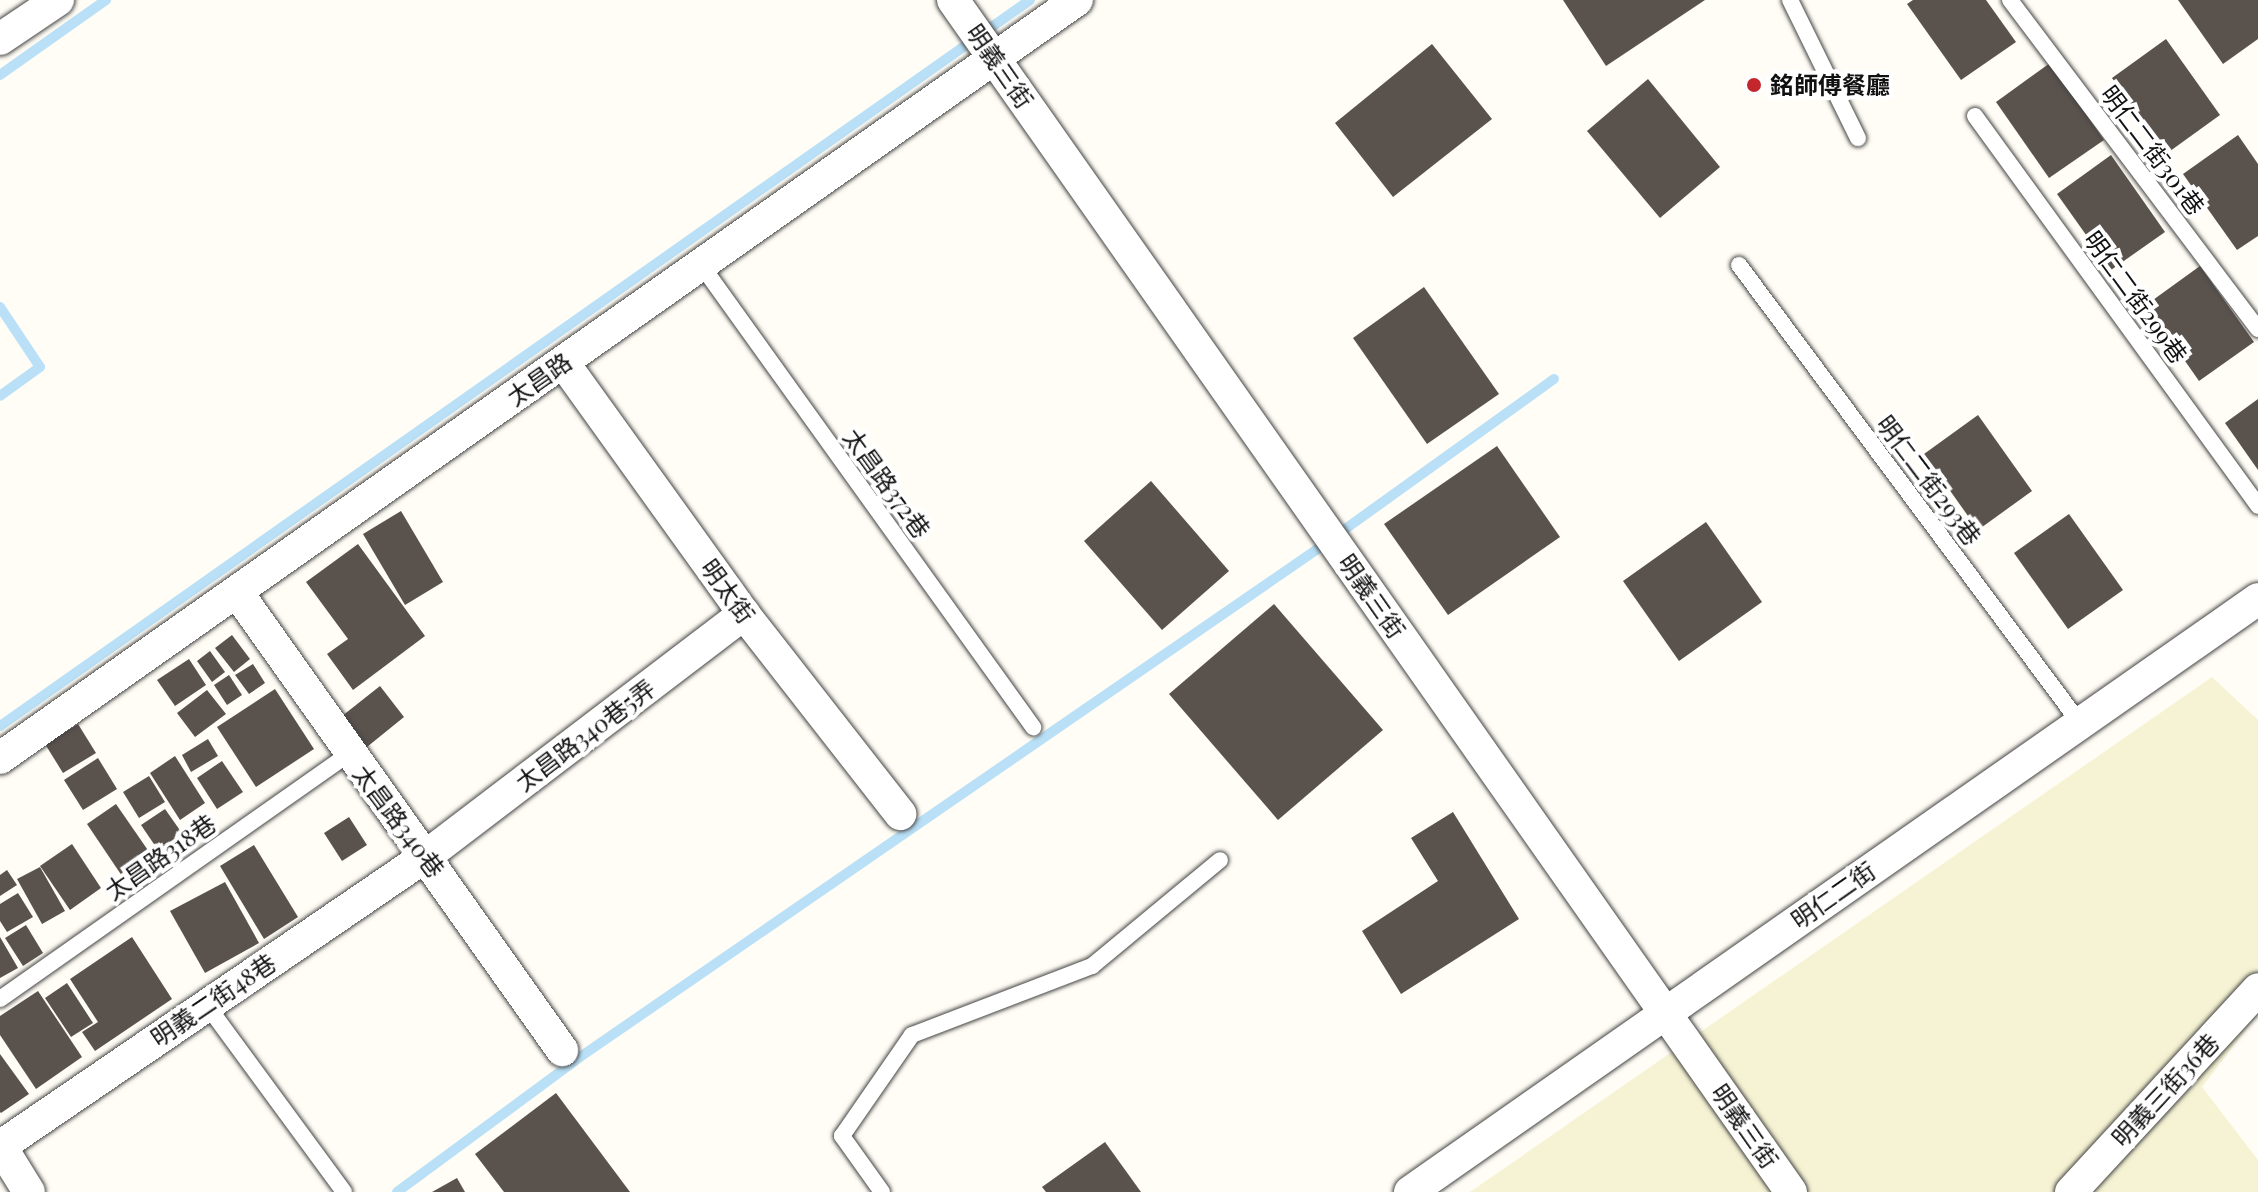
<!DOCTYPE html>
<meta charset="utf-8">
<style>
body{margin:0}
#map{position:relative;width:2258px;height:1192px;overflow:hidden;background:#fffdf5;font-family:"Playfair Display","Noto Sans TC",serif}
div>[style]{position:absolute}
.farmland>*{inset:0;background:#f6f3d4}
.stream>*{height:10px;margin:-5px;padding:0 5px;transform-origin:5px;border-radius:5px;background:#b9e0f7}
.building>*{inset:0;background:#5a524d}
.roads{filter:drop-shadow(0 0 2px #444) drop-shadow(0 0 2px #444)}
.service>*{height:16px;margin:-8px;padding:0 8px;transform-origin:8px;border-radius:8px;background:#fff}
.minor>*{height:32px;margin:-16px;padding:0 16px;transform-origin:16px;border-radius:16px;background:#fff}
.dots>*{width:22px;height:22px;translate:-50% -50%;box-sizing:border-box;border:4px solid #fff;border-radius:50%}
span{translate:-50% -50%;white-space:nowrap;text-align:center;line-height:1.15;-webkit-text-stroke:8px #fff;paint-order:stroke}
.street-label{font-size:24px;color:#111}
.poi-label{font-size:24px;color:#111;font-weight:700}
.left{translate:0 -50%;text-align:left}
</style>
<div id="map">
<div class="farmland">
<i style="clip-path:polygon(2212px 677px,2258px 720px,2258px 1014px,2202px 1087px,2258px 1160px,2258px 1192px,1470px 1192px)"></i>
</div>
<div class="stream">
<i style="left:0;top:75px;width:130px;rotate:-35.3deg"></i>
<i style="left:0;top:307px;width:72px;rotate:56.3deg"></i>
<i style="left:40px;top:367px;width:49px;rotate:144.1deg"></i>
<i style="left:0;top:726px;width:1260px;rotate:-35.18deg"></i>
<i style="left:397px;top:1192px;width:227px;rotate:-36.4deg"></i>
<i style="left:580px;top:1057px;width:894px;rotate:-34.56deg"></i>
<i style="left:1316px;top:550px;width:293px;rotate:-35.7deg"></i>
</div>
<div class="building">
<i style="clip-path:polygon(1563px 0,1705px 0,1606px 66px)"></i>
<i style="clip-path:polygon(1913px 0,1986px 0,2016px 42px,1961px 80px,1907px 4px)"></i>
<i style="clip-path:polygon(2178px 0,2258px 0,2258px 39px,2223px 64px)"></i>
<i style="clip-path:polygon(2166px 39px,2220px 115px,2166px 154px,2112px 78px)"></i>
<i style="clip-path:polygon(1432px 44px,1492px 119px,1393px 197px,1335px 123px)"></i>
<i style="clip-path:polygon(2050px 63px,2104px 140px,2049px 178px,1996px 102px)"></i>
<i style="clip-path:polygon(1648px 79px,1720px 167px,1660px 218px,1587px 131px)"></i>
<i style="clip-path:polygon(2238px 135px,2258px 164px,2258px 236px,2237px 250px,2183px 174px)"></i>
<i style="clip-path:polygon(2111px 155px,2165px 232px,2111px 270px,2057px 194px)"></i>
<i style="clip-path:polygon(2200px 266px,2254px 342px,2199px 381px,2146px 305px)"></i>
<i style="clip-path:polygon(1424px 287px,1499px 394px,1427px 444px,1353px 338px)"></i>
<i style="clip-path:polygon(2258px 399px,2258px 470px,2225px 423px)"></i>
<i style="clip-path:polygon(1978px 415px,2032px 491px,1978px 530px,1924px 454px)"></i>
<i style="clip-path:polygon(1497px 446px,1560px 537px,1448px 615px,1384px 524px)"></i>
<i style="clip-path:polygon(1151px 481px,1229px 571px,1162px 630px,1084px 541px)"></i>
<i style="clip-path:polygon(401px 511px,443px 582px,405px 605px,363px 534px)"></i>
<i style="clip-path:polygon(2069px 514px,2123px 590px,2068px 629px,2014px 553px)"></i>
<i style="clip-path:polygon(1706px 522px,1762px 602px,1679px 661px,1623px 581px)"></i>
<i style="clip-path:polygon(358px 544px,425px 636px,353px 690px,327px 654px,348px 639px,306px 582px)"></i>
<i style="clip-path:polygon(1274px 604px,1383px 730px,1278px 820px,1169px 694px)"></i>
<i style="clip-path:polygon(232px 635px,250px 659px,234px 672px,215px 648px)"></i>
<i style="clip-path:polygon(210px 651px,225px 672px,212px 682px,197px 661px)"></i>
<i style="clip-path:polygon(189px 659px,206px 685px,175px 706px,157px 680px)"></i>
<i style="clip-path:polygon(253px 664px,265px 683px,249px 694px,235px 675px)"></i>
<i style="clip-path:polygon(229px 675px,242px 695px,227px 705px,214px 685px)"></i>
<i style="clip-path:polygon(380px 686px,404px 717px,362px 751px,337px 720px)"></i>
<i style="clip-path:polygon(275px 689px,314px 749px,256px 787px,217px 727px)"></i>
<i style="clip-path:polygon(207px 690px,226px 714px,195px 737px,177px 713px)"></i>
<i style="clip-path:polygon(78px 724px,96px 753px,63px 773px,45px 744px)"></i>
<i style="clip-path:polygon(208px 739px,218px 756px,191px 772px,182px 755px)"></i>
<i style="clip-path:polygon(175px 756px,205px 803px,180px 820px,150px 773px)"></i>
<i style="clip-path:polygon(98px 758px,117px 789px,83px 810px,64px 780px)"></i>
<i style="clip-path:polygon(222px 761px,243px 792px,217px 809px,197px 778px)"></i>
<i style="clip-path:polygon(149px 776px,165px 802px,139px 818px,123px 792px)"></i>
<i style="clip-path:polygon(116px 804px,154px 859px,124px 879px,87px 824px)"></i>
<i style="clip-path:polygon(165px 809px,184px 836px,160px 853px,141px 825px)"></i>
<i style="clip-path:polygon(1453px 812px,1519px 919px,1401px 994px,1362px 931px,1438px 881px,1411px 838px)"></i>
<i style="clip-path:polygon(349px 817px,367px 845px,342px 861px,324px 833px)"></i>
<i style="clip-path:polygon(72px 844px,101px 888px,70px 910px,40px 866px)"></i>
<i style="clip-path:polygon(254px 845px,298px 917px,264px 939px,220px 866px)"></i>
<i style="clip-path:polygon(40px 867px,65px 911px,42px 924px,17px 879px)"></i>
<i style="clip-path:polygon(7px 870px,17px 885px,0 896px,0 875px)"></i>
<i style="clip-path:polygon(225px 882px,259px 943px,205px 973px,170px 911px)"></i>
<i style="clip-path:polygon(18px 893px,33px 917px,7px 932px,0 921px,0 904px)"></i>
<i style="clip-path:polygon(26px 925px,43px 953px,23px 966px,5px 938px)"></i>
<i style="clip-path:polygon(0 937px,18px 968px,0 978px)"></i>
<i style="clip-path:polygon(132px 937px,172px 999px,95px 1051px,82px 1032px,98px 1022px,70px 979px)"></i>
<i style="clip-path:polygon(67px 983px,93px 1023px,71px 1037px,45px 998px)"></i>
<i style="clip-path:polygon(38px 991px,82px 1057px,36px 1089px,0 1035px,0 1016px)"></i>
<i style="clip-path:polygon(0 1054px,29px 1094px,1px 1113px,0 1112px)"></i>
<i style="clip-path:polygon(556px 1093px,630px 1192px,504px 1192px,475px 1154px)"></i>
<i style="clip-path:polygon(1105px 1142px,1141px 1192px,1046px 1192px,1042px 1187px)"></i>
<i style="clip-path:polygon(457px 1178px,465px 1192px,432px 1192px)"></i>
</div>
<div class="roads">
<div class="service">
<i style="left:1790px;top:0;width:154px;rotate:63.8deg"></i>
<i style="left:2010px;top:0;width:412px;rotate:53deg"></i>
<i style="left:1975px;top:116px;width:482px;rotate:54deg"></i>
<i style="left:1739px;top:265px;width:570px;rotate:53.35deg"></i>
<i style="left:702px;top:266px;width:568px;rotate:54.32deg"></i>
<i style="left:0;top:999px;width:426px;rotate:-35.1deg"></i>
<i style="left:206px;top:1004px;width:233px;rotate:53.7deg"></i>
<i style="left:882px;top:1192px;width:69px;rotate:-125.5deg"></i>
<i style="left:842px;top:1136px;width:123px;rotate:-55.3deg"></i>
<i style="left:912px;top:1035px;width:193px;rotate:-21deg"></i>
<i style="left:1092px;top:966px;width:166px;rotate:-39.6deg"></i>
</div>
<div class="minor">
<i style="left:953px;top:0;width:1457px;rotate:54.89deg"></i>
<i style="left:0;top:39px;width:70px;rotate:-33.9deg"></i>
<i style="left:563px;top:362px;width:310px;rotate:54.3deg"></i>
<i style="left:744px;top:614px;width:254px;rotate:52deg"></i>
<i style="left:237px;top:592px;width:562px;rotate:54.64deg"></i>
<i style="left:0;top:758px;width:1317px;rotate:-35.14deg"></i>
<i style="left:0;top:1145px;width:55px;rotate:58.3deg"></i>
<i style="left:1px;top:1146px;width:515px;rotate:-34.31deg"></i>
<i style="left:426px;top:856px;width:400px;rotate:-37.3deg"></i>
<i style="left:1410px;top:1192px;width:1035px;rotate:-34.96deg"></i>
<i style="left:2071px;top:1192px;width:276px;rotate:-47.3deg"></i>
</div>
</div>
<div class="dots">
<i style="left:1754px;top:85px;background:#c4262e"></i>
</div>
<div class="street-label">
<span style="left:1000px;top:66px;rotate:55deg">明義三街</span>
<span style="left:2153px;top:150px;rotate:53deg">明仁二街301巷</span>
<span style="left:2136px;top:297px;rotate:54deg">明仁二街299巷</span>
<span style="left:539px;top:379px;rotate:-35deg">太昌路</span>
<span style="left:1929px;top:480px;rotate:53deg">明仁二街293巷</span>
<span style="left:887px;top:483px;rotate:54deg">太昌路372巷</span>
<span style="left:728px;top:591px;rotate:54deg">明太街</span>
<span style="left:1372px;top:596px;rotate:55deg">明義三街</span>
<span style="left:585px;top:735px;rotate:-37deg">太昌路340巷5弄</span>
<span style="left:399px;top:821px;rotate:53deg">太昌路340巷</span>
<span style="left:160px;top:857px;rotate:-35deg">太昌路318巷</span>
<span style="left:1833px;top:895px;rotate:-35deg">明仁二街</span>
<span style="left:213px;top:1000px;rotate:-34deg">明義二街48巷</span>
<span style="left:2165px;top:1090px;rotate:-47deg">明義三街36巷</span>
<span style="left:1745px;top:1126px;rotate:55deg">明義三街</span>
</div>
<div class="poi-label">
<span class="left" style="left:1770px;top:85px">銘師傅餐廳</span>
</div>
</div>
